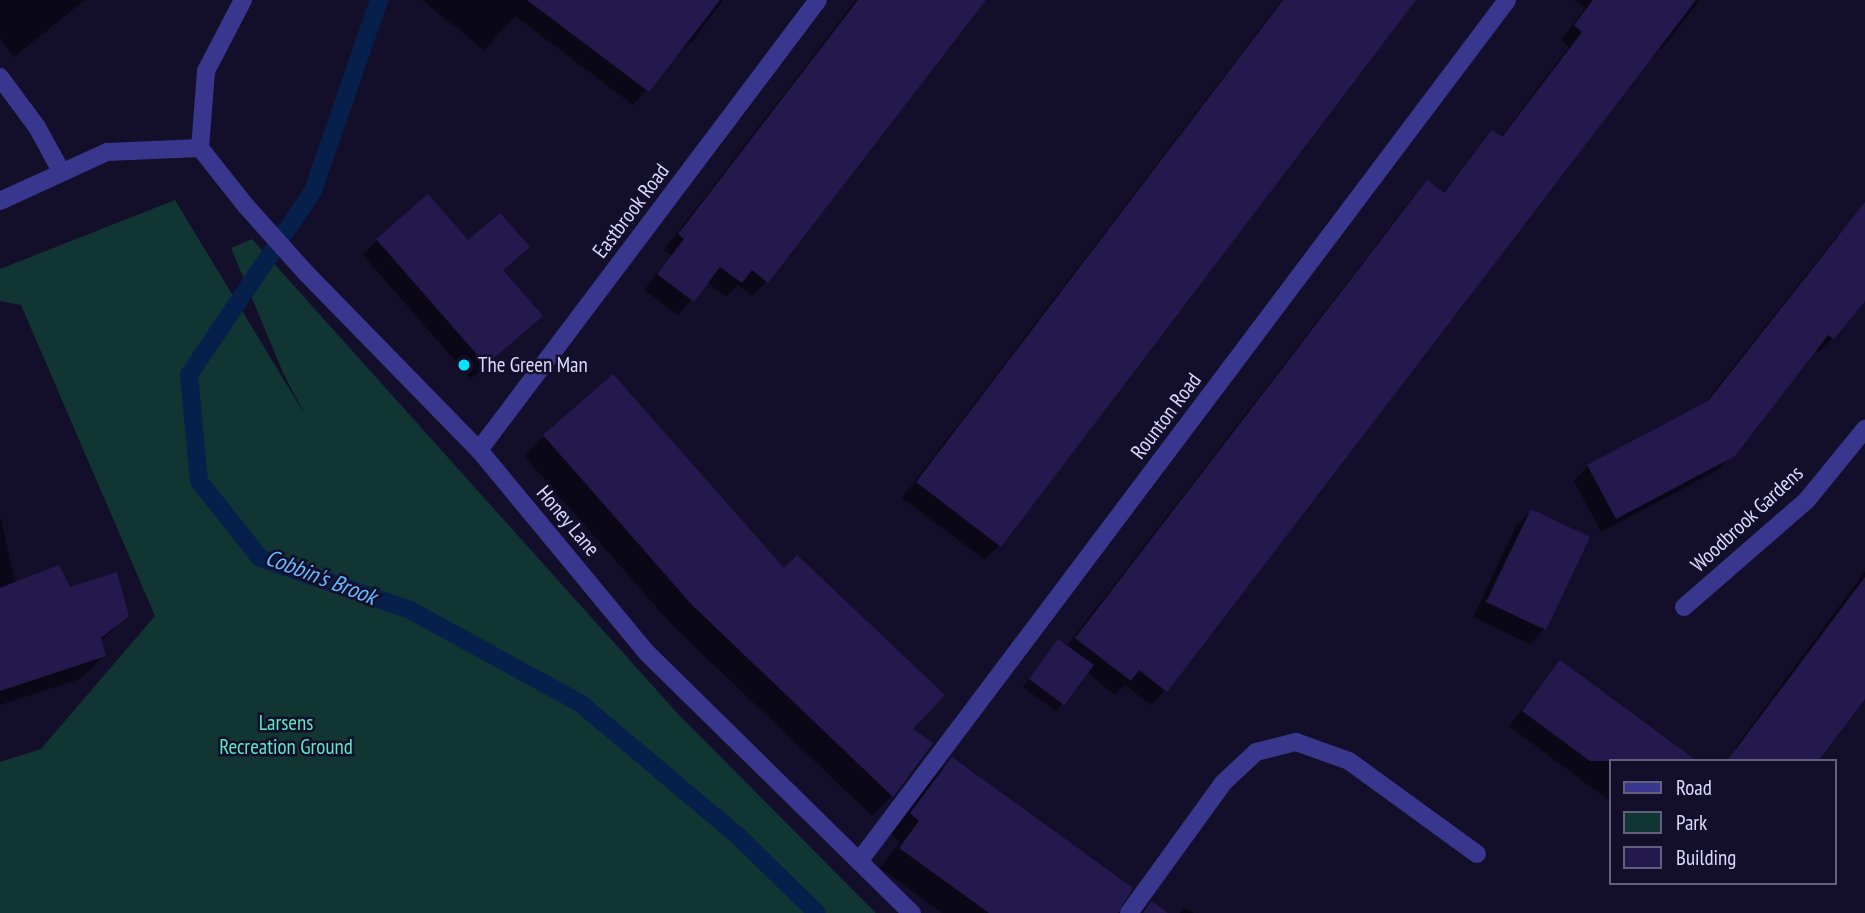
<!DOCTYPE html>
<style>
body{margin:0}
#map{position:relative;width:1865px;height:913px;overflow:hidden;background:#130f2a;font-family:"PT Sans Narrow",sans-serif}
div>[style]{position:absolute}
.green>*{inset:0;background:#113533}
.shadow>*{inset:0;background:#0007}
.stream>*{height:18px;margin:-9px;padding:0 9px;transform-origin:9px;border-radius:9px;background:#07204b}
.building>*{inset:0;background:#23194d}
.service>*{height:18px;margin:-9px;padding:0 9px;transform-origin:9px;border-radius:9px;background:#39368d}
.minor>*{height:18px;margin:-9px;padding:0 9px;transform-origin:9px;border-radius:9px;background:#39368d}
.tertiary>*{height:18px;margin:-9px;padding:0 9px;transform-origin:9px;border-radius:9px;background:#39368d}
.dots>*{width:19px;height:19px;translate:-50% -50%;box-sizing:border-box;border:4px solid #130f2a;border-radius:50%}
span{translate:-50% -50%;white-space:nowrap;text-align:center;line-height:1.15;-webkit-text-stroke:5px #130f2a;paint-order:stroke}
.street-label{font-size:21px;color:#dcd8ff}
.poi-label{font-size:21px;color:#dcd8ff}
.left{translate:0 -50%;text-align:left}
.park-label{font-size:21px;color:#5ae9c4}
.water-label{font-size:23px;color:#66b9ff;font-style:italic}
.legend{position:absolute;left:1609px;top:759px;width:228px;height:126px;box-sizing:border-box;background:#130f2a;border:2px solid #635f7f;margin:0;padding:9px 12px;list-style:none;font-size:21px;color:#dcd8ff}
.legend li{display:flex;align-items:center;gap:14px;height:35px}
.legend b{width:35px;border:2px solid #635f7f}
</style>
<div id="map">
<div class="green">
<i style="clip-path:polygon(175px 200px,307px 418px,284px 375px,231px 248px,252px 239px,678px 714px,876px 913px,0 913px,0 762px,41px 749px,155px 616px,21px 305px,0 301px,0 269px)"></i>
</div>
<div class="shadow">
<i style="clip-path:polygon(0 0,85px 0,14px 57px,0 38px)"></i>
<i style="clip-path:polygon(422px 0,723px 0,693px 41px,676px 54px,633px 105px,515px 16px,484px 50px)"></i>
<i style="clip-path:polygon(856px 0,984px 0,767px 281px,752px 296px,738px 285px,726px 297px,707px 282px,678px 315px,644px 290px,671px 255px,664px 250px)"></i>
<i style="clip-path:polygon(1282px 0,1414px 0,999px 545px,985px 560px,902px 498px)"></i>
<i style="clip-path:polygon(1574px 0,1700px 0,1666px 44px,1650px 58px,1165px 690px,1151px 705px,1125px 685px,1115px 695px,1086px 672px,1056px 711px,1023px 687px,1059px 641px,1066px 647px,1413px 197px,1427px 183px,1442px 194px,1492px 132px,1500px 138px,1569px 47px,1561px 40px,1585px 8px)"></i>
<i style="clip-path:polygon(1865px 208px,1865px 298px,1833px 338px,1818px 353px,1815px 350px,1718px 470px,1601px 532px,1574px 481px,1588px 466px,1703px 405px,1836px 237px)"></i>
<i style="clip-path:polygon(377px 240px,527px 247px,502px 271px,526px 330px,471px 379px,363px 255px)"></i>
<i style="clip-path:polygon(544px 436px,910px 729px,892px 796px,872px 816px,672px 625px,524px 456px)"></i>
<i style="clip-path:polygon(1531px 511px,1588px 538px,1544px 629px,1530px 644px,1473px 617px,1516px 526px)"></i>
<i style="clip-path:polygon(0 516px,16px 584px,69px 589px,127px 616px,100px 642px,104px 656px,80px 679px,0 705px)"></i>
<i style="clip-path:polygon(1865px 571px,1865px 690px,1751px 761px,1735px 748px)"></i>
<i style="clip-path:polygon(1560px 662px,1611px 761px,1611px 802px,1509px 726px)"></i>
<i style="clip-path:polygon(952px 759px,1117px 913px,942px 913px,880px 868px,900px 842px,891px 834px,932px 779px)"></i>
<i style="clip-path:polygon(1184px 908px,1194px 913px,1180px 913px)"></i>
</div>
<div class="stream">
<i style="left:379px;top:0;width:202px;rotate:109.1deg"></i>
<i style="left:313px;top:191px;width:222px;rotate:124deg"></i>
<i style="left:189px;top:375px;width:106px;rotate:84.6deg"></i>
<i style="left:199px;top:481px;width:98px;rotate:51.6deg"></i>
<i style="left:260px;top:558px;width:159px;rotate:19.1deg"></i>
<i style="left:410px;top:610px;width:194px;rotate:28.7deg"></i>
<i style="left:580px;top:703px;width:207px;rotate:40.1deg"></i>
<i style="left:738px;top:836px;width:110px;rotate:44.3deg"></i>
</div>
<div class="building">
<i style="clip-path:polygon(527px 0,720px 0,649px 92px)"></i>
<i style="clip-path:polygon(858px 0,986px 0,768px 283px,752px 270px,742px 283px,720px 267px,694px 302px,657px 274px,684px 239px,678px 234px)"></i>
<i style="clip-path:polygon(1283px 0,1416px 0,1001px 547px,916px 482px)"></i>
<i style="clip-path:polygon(1593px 0,1696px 0,1167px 692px,1139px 670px,1131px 681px,1075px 638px,1427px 180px,1444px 193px,1492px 130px,1502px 137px,1582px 32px,1574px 25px)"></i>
<i style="clip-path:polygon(428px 194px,468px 240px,500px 213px,530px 247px,503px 270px,543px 316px,486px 365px,376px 239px)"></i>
<i style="clip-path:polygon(1865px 202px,1865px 301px,1834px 339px,1828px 335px,1735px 456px,1616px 519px,1587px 465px,1708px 401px)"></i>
<i style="clip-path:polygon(613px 374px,784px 568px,797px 555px,945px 695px,913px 729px,933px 743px,893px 797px,692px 605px,543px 435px)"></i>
<i style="clip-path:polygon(1531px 509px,1590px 537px,1546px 630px,1486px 602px)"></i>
<i style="clip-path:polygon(59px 565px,70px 587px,117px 572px,129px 616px,101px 638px,106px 656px,0 691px,0 588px)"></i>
<i style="clip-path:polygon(1865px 577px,1865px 699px,1818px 761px,1727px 761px)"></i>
<i style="clip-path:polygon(1058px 639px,1094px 665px,1064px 705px,1029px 679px)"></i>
<i style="clip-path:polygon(1560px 660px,1697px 761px,1590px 761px,1522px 711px)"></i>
<i style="clip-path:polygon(952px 757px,1133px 888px,1118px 913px,989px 913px,899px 848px,919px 821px,910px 813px)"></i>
<i style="clip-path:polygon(1152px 901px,1168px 913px,1143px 913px)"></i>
</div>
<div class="service">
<i style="left:1129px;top:913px;width:160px;rotate:-54.1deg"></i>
<i style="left:1223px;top:783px;width:45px;rotate:-43.2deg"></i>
<i style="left:1256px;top:752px;width:41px;rotate:-14deg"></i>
<i style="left:1296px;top:742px;width:56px;rotate:19.7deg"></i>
<i style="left:1349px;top:761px;width:158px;rotate:36deg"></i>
</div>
<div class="minor">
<i style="left:0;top:77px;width:62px;rotate:53.5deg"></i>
<i style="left:37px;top:127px;width:50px;rotate:61.4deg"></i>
<i style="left:200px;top:148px;width:77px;rotate:-85.5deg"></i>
<i style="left:206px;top:71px;width:80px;rotate:-62.5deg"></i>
<i style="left:479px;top:450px;width:563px;rotate:-53.01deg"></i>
<i style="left:1684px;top:607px;width:163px;rotate:-41deg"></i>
<i style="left:1807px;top:500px;width:92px;rotate:-50.8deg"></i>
<i style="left:860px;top:860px;width:1076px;rotate:-53.04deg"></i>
</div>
<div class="tertiary">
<i style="left:0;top:201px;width:118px;rotate:-24.6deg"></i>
<i style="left:107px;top:152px;width:93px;rotate:-2.5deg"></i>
<i style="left:200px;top:148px;width:74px;rotate:51.6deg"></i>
<i style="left:246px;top:206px;width:90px;rotate:48.2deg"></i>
<i style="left:306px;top:273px;width:248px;rotate:45.7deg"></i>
<i style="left:479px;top:450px;width:262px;rotate:50.4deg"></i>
<i style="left:646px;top:652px;width:373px;rotate:44.5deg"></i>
</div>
<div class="dots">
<i style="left:464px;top:365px;background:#04e8ff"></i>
</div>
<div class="street-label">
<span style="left:631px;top:211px;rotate:-53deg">Eastbrook Road</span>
<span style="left:1166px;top:416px;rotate:-53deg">Rounton Road</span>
<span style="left:1747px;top:519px;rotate:-43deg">Woodbrook Gardens</span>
<span style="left:568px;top:521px;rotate:50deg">Honey Lane</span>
</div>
<div class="poi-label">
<span class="left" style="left:478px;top:365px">The Green Man</span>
</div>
<div class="park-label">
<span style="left:286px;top:735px">Larsens<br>Recreation Ground</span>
</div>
<div class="water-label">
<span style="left:321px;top:577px;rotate:21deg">Cobbin's Brook</span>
</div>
<ul class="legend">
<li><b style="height:9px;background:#39368d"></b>Road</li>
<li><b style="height:19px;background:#113533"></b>Park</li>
<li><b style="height:19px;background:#23194d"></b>Building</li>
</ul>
</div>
